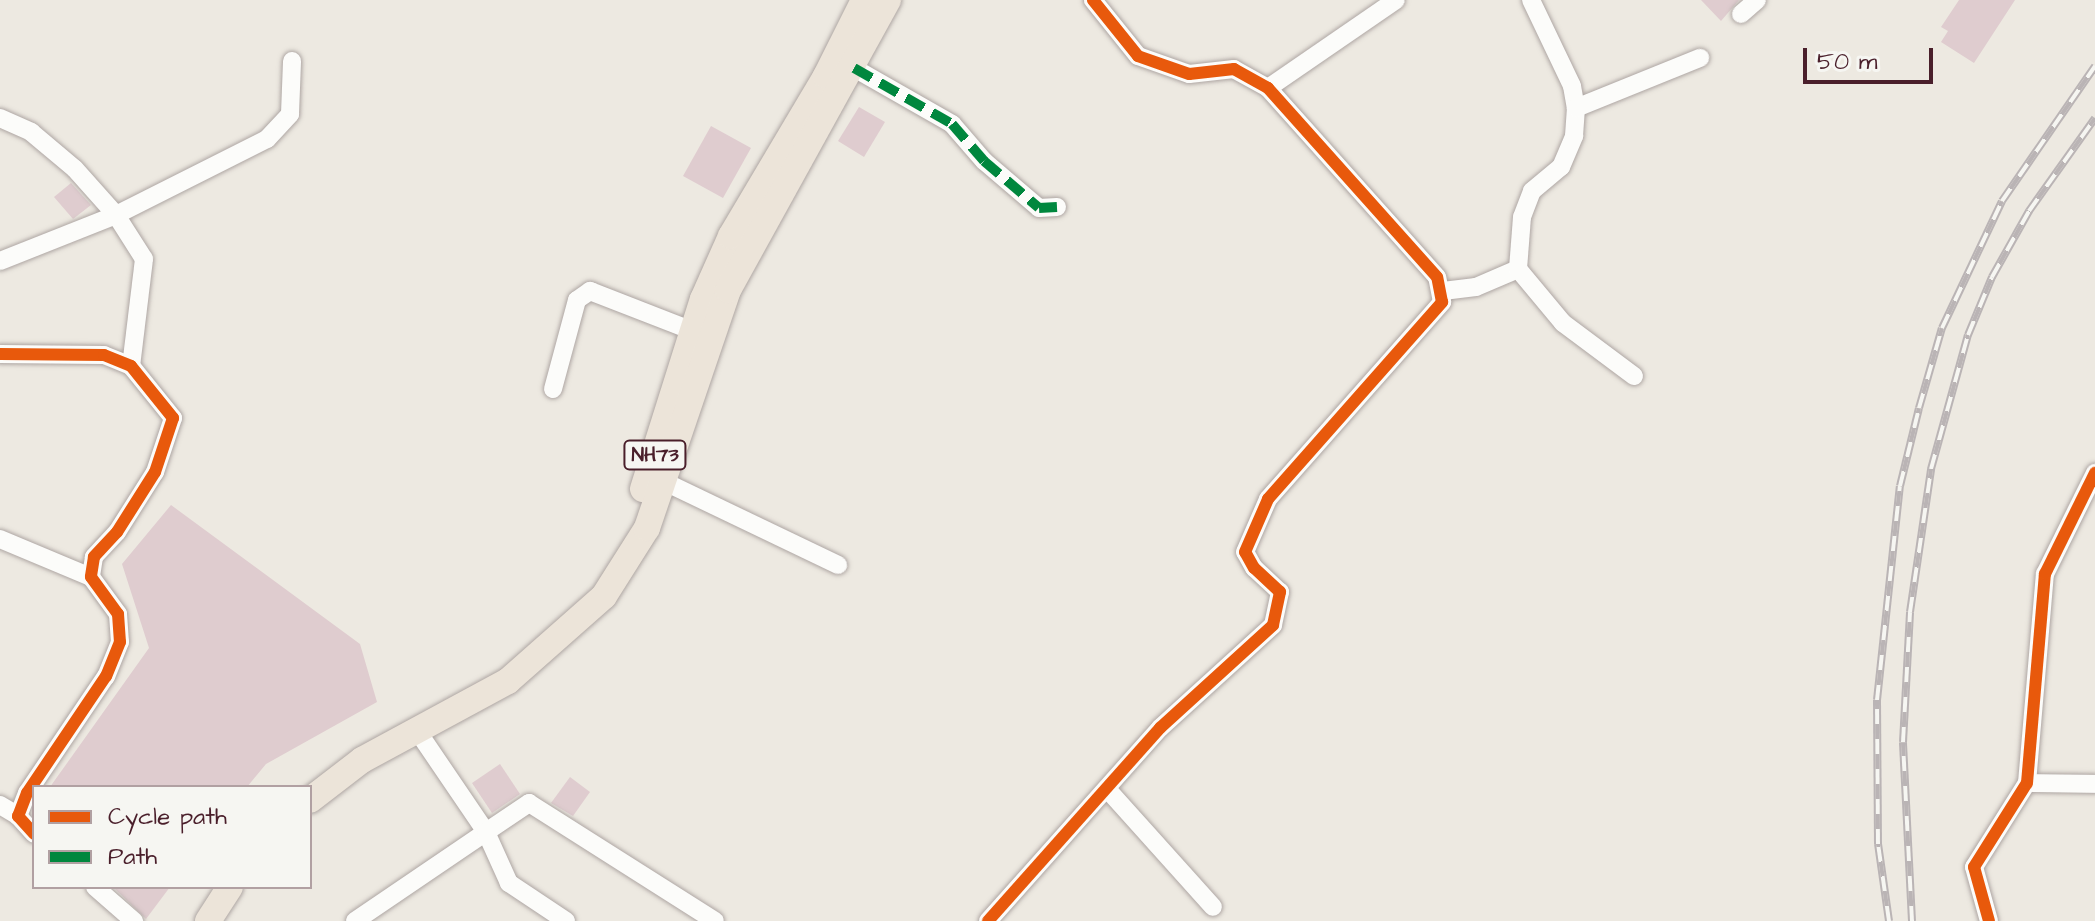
<!DOCTYPE html>
<style>
body{margin:0}
#map{position:relative;width:2095px;height:921px;overflow:hidden;background:#ede9e1;font-family:"Architects Daughter",sans-serif}
div>[style]{position:absolute}
.building>*{inset:0;background:#dfcccf}
.roads{filter:drop-shadow(0 0 2px #aea6a3) drop-shadow(0 0 2px #aea6a3)}
.minor>*{height:18px;margin:-9px;padding:0 9px;transform-origin:9px;border-radius:9px;background:#fcfcfa}
.highway>*{height:26px;margin:-13px;padding:0 13px;transform-origin:13px;border-radius:13px;background:#ece4d9}
.rail>*{height:8px;margin-top:-4px;transform-origin:0;background:repeating-linear-gradient(90deg,#f6f6f2 0 15px,#bab4b5 0 30px);box-sizing:border-box;border-block:2px solid #bab4b5}
.quiet>*{height:10px;margin-top:-5px;transform-origin:0;background:repeating-linear-gradient(90deg,#00873e 0 20px,transparent 0 30px)}
.cycleway>*{height:12px;margin:-6px;padding:0 6px;transform-origin:6px;border-radius:6px;background:#e8590c}
span{translate:-50% -50%;white-space:nowrap;text-align:center;line-height:1.15;-webkit-text-stroke:6px #f6f6f2;paint-order:stroke}
.shield-label span{padding:2px 6px;background:#f6f6f2;border:2px solid;border-radius:6px;-webkit-text-stroke-width:0}
.shield-label{font-size:20px;color:#4a1f2b;font-weight:700}
.legend{position:absolute;left:32px;top:785px;width:280px;height:104px;box-sizing:border-box;background:#f6f6f2;border:2px solid #b1a0a2;margin:0;padding:10px 14px;list-style:none;font-size:24px;color:#4a1f2b}
.legend li{display:flex;align-items:center;gap:16px;height:40px}
.legend b{width:40px;border:2px solid #b1a0a2}
.scale{position:absolute;left:1803px;top:48px;width:130px;height:36px;box-sizing:border-box;border:4px solid #4a1f2b;border-top:0;padding-left:10px;font-size:24px;line-height:28px;white-space:nowrap;color:#4a1f2b;-webkit-text-stroke:6px #f6f6f2;paint-order:stroke}
</style>
<div id="map">
<div class="building">
<i style="clip-path:polygon(1701px 0,1739px 0,1721px 21px)"></i>
<i style="clip-path:polygon(1959px 0,2015px 0,1974px 63px,1941px 42px,1948px 31px,1941px 27px)"></i>
<i style="clip-path:polygon(859px 107px,885px 122px,864px 157px,838px 141px)"></i>
<i style="clip-path:polygon(711px 126px,751px 148px,723px 198px,683px 176px)"></i>
<i style="clip-path:polygon(71px 183px,91px 205px,73px 219px,54px 197px)"></i>
<i style="clip-path:polygon(171px 505px,360px 644px,377px 702px,266px 764px,247px 787px,50px 787px,149px 648px,122px 564px)"></i>
<i style="clip-path:polygon(500px 764px,520px 794px,492px 813px,472px 783px)"></i>
<i style="clip-path:polygon(570px 777px,590px 792px,573px 816px,551px 803px)"></i>
<i style="clip-path:polygon(113px 887px,170px 887px,146px 919px)"></i>
</div>
<div class="roads">
<div class="minor">
<i style="left:1531px;top:0;width:95px;rotate:64.5deg"></i>
<i style="left:1572px;top:86px;width:22px;rotate:80deg"></i>
<i style="left:1741px;top:14px;width:21px;rotate:-41deg"></i>
<i style="left:854px;top:68px;width:113px;rotate:29.7deg"></i>
<i style="left:952px;top:124px;width:49px;rotate:49.1deg"></i>
<i style="left:984px;top:161px;width:72px;rotate:40.5deg"></i>
<i style="left:1039px;top:208px;width:18px;rotate:-3deg"></i>
<i style="left:1268px;top:88px;width:155px;rotate:-34.5deg"></i>
<i style="left:0;top:118px;width:34px;rotate:24deg"></i>
<i style="left:31px;top:132px;width:57px;rotate:40.1deg"></i>
<i style="left:75px;top:169px;width:62px;rotate:48.3deg"></i>
<i style="left:116px;top:215px;width:52px;rotate:57.5deg"></i>
<i style="left:144px;top:259px;width:108px;rotate:96.9deg"></i>
<i style="left:0;top:261px;width:125px;rotate:-21.6deg"></i>
<i style="left:116px;top:215px;width:169px;rotate:-26.7deg"></i>
<i style="left:267px;top:139px;width:34px;rotate:-47deg"></i>
<i style="left:290px;top:114px;width:53px;rotate:-87.8deg"></i>
<i style="left:1443px;top:291px;width:33px;rotate:-7deg"></i>
<i style="left:1476px;top:287px;width:46px;rotate:-23.2deg"></i>
<i style="left:0;top:354px;width:104px;rotate:0.6deg"></i>
<i style="left:104px;top:355px;width:29px;rotate:22deg"></i>
<i style="left:131px;top:366px;width:67px;rotate:51.1deg"></i>
<i style="left:173px;top:418px;width:57px;rotate:108.4deg"></i>
<i style="left:155px;top:472px;width:71px;rotate:122.3deg"></i>
<i style="left:117px;top:532px;width:34px;rotate:133deg"></i>
<i style="left:94px;top:557px;width:20px;rotate:99deg"></i>
<i style="left:91px;top:577px;width:46px;rotate:53.9deg"></i>
<i style="left:118px;top:614px;width:28px;rotate:86deg"></i>
<i style="left:120px;top:642px;width:37px;rotate:112deg"></i>
<i style="left:106px;top:676px;width:141px;rotate:124deg"></i>
<i style="left:27px;top:793px;width:25px;rotate:111deg"></i>
<i style="left:18px;top:816px;width:24px;rotate:48deg"></i>
<i style="left:1634px;top:376px;width:89px;rotate:-143.3deg"></i>
<i style="left:1563px;top:323px;width:70px;rotate:-129.8deg"></i>
<i style="left:1518px;top:269px;width:52px;rotate:-85.6deg"></i>
<i style="left:1522px;top:217px;width:28px;rotate:-69deg"></i>
<i style="left:1532px;top:191px;width:38px;rotate:-40deg"></i>
<i style="left:1561px;top:167px;width:34px;rotate:-67deg"></i>
<i style="left:1574px;top:136px;width:28px;rotate:-86deg"></i>
<i style="left:1576px;top:108px;width:134px;rotate:-22deg"></i>
<i style="left:553px;top:389px;width:92px;rotate:-74.9deg"></i>
<i style="left:577px;top:300px;width:16px;rotate:-35deg"></i>
<i style="left:590px;top:291px;width:110px;rotate:21.2deg"></i>
<i style="left:665px;top:482px;width:192px;rotate:25.6deg"></i>
<i style="left:0;top:539px;width:99px;rotate:22.7deg"></i>
<i style="left:2027px;top:783px;width:68px;rotate:0.8deg"></i>
<i style="left:1108px;top:790px;width:157px;rotate:48.1deg"></i>
<i style="left:0;top:805px;width:21px;rotate:31deg"></i>
<i style="left:95px;top:887px;width:52px;rotate:41.1deg"></i>
<i style="left:355px;top:921px;width:158px;rotate:-34.2deg"></i>
<i style="left:486px;top:832px;width:125px;rotate:-124.2deg"></i>
<i style="left:566px;top:921px;width:69px;rotate:-146.3deg"></i>
<i style="left:509px;top:883px;width:56px;rotate:-114.3deg"></i>
<i style="left:486px;top:832px;width:52px;rotate:-34deg"></i>
<i style="left:529px;top:803px;width:220px;rotate:32.4deg"></i>
<i style="left:988px;top:921px;width:259px;rotate:-48.3deg"></i>
<i style="left:1160px;top:728px;width:153px;rotate:-42.3deg"></i>
<i style="left:1273px;top:625px;width:34px;rotate:-78deg"></i>
<i style="left:1280px;top:592px;width:35px;rotate:-137deg"></i>
<i style="left:1254px;top:568px;width:18px;rotate:-119deg"></i>
<i style="left:1245px;top:552px;width:58px;rotate:-66.5deg"></i>
<i style="left:1268px;top:499px;width:263px;rotate:-48.5deg"></i>
<i style="left:1442px;top:302px;width:25px;rotate:-101deg"></i>
<i style="left:1437px;top:277px;width:254px;rotate:-131.8deg"></i>
<i style="left:1268px;top:88px;width:39px;rotate:-151deg"></i>
<i style="left:1234px;top:69px;width:45px;rotate:173.7deg"></i>
<i style="left:1189px;top:74px;width:54px;rotate:-160.6deg"></i>
<i style="left:1138px;top:56px;width:72px;rotate:-128.8deg"></i>
<i style="left:1989px;top:921px;width:56px;rotate:-105.5deg"></i>
<i style="left:1974px;top:867px;width:99px;rotate:-57.8deg"></i>
<i style="left:2027px;top:783px;width:210px;rotate:-85.1deg"></i>
<i style="left:2045px;top:574px;width:113px;rotate:-63.7deg"></i>
</div>
<div class="highway">
<i style="left:643px;top:489px;width:199px;rotate:-72.5deg"></i>
<i style="left:703px;top:299px;width:69px;rotate:-66deg"></i>
<i style="left:731px;top:236px;width:186px;rotate:-59.3deg"></i>
<i style="left:826px;top:76px;width:85px;rotate:-63.4deg"></i>
<i style="left:310px;top:800px;width:66px;rotate:-37.6deg"></i>
<i style="left:362px;top:760px;width:166px;rotate:-28.4deg"></i>
<i style="left:508px;top:681px;width:128px;rotate:-41.5deg"></i>
<i style="left:604px;top:596px;width:80px;rotate:-57.7deg"></i>
<i style="left:647px;top:528px;width:251px;rotate:-71.2deg"></i>
<i style="left:728px;top:290px;width:331px;rotate:-61.1deg"></i>
<i style="left:208px;top:921px;width:40px;rotate:-57.1deg"></i>
</div>
</div>
<div class="rail">
<i style="left:1889px;top:921px;width:78px;rotate:-98.1deg"></i>
<i style="left:1878px;top:844px;width:144px;rotate:-90.4deg"></i>
<i style="left:1877px;top:700px;width:215px;rotate:-83.9deg"></i>
<i style="left:1900px;top:486px;width:80px;rotate:-76.3deg"></i>
<i style="left:1919px;top:408px;width:83px;rotate:-74deg"></i>
<i style="left:1942px;top:328px;width:140px;rotate:-64.7deg"></i>
<i style="left:2002px;top:201px;width:164px;rotate:-55.4deg"></i>
<i style="left:1912px;top:921px;width:179px;rotate:-92.9deg"></i>
<i style="left:1903px;top:742px;width:130px;rotate:-86.9deg"></i>
<i style="left:1910px;top:612px;width:145px;rotate:-81.6deg"></i>
<i style="left:1931px;top:469px;width:139px;rotate:-74.6deg"></i>
<i style="left:1968px;top:335px;width:63px;rotate:-67.5deg"></i>
<i style="left:1992px;top:277px;width:76px;rotate:-60.7deg"></i>
<i style="left:2029px;top:211px;width:114px;rotate:-54.6deg"></i>
</div>
<div class="quiet">
<i style="left:854px;top:68px;width:113px;rotate:29.7deg"></i>
<i style="left:952px;top:124px;width:49px;rotate:49.1deg"></i>
<i style="left:984px;top:161px;width:72px;rotate:40.5deg"></i>
<i style="left:1039px;top:208px;width:18px;rotate:-3deg"></i>
</div>
<div class="cycleway">
<i style="left:0;top:354px;width:104px;rotate:0.6deg"></i>
<i style="left:104px;top:355px;width:29px;rotate:22deg"></i>
<i style="left:131px;top:366px;width:67px;rotate:51.1deg"></i>
<i style="left:173px;top:418px;width:57px;rotate:108.4deg"></i>
<i style="left:155px;top:472px;width:71px;rotate:122.3deg"></i>
<i style="left:117px;top:532px;width:34px;rotate:133deg"></i>
<i style="left:94px;top:557px;width:20px;rotate:99deg"></i>
<i style="left:91px;top:577px;width:46px;rotate:53.9deg"></i>
<i style="left:118px;top:614px;width:28px;rotate:86deg"></i>
<i style="left:120px;top:642px;width:37px;rotate:112deg"></i>
<i style="left:106px;top:676px;width:141px;rotate:124deg"></i>
<i style="left:27px;top:793px;width:25px;rotate:111deg"></i>
<i style="left:18px;top:816px;width:24px;rotate:48deg"></i>
<i style="left:988px;top:921px;width:259px;rotate:-48.3deg"></i>
<i style="left:1160px;top:728px;width:153px;rotate:-42.3deg"></i>
<i style="left:1273px;top:625px;width:34px;rotate:-78deg"></i>
<i style="left:1280px;top:592px;width:35px;rotate:-137deg"></i>
<i style="left:1254px;top:568px;width:18px;rotate:-119deg"></i>
<i style="left:1245px;top:552px;width:58px;rotate:-66.5deg"></i>
<i style="left:1268px;top:499px;width:263px;rotate:-48.5deg"></i>
<i style="left:1442px;top:302px;width:25px;rotate:-101deg"></i>
<i style="left:1437px;top:277px;width:254px;rotate:-131.8deg"></i>
<i style="left:1268px;top:88px;width:39px;rotate:-151deg"></i>
<i style="left:1234px;top:69px;width:45px;rotate:173.7deg"></i>
<i style="left:1189px;top:74px;width:54px;rotate:-160.6deg"></i>
<i style="left:1138px;top:56px;width:72px;rotate:-128.8deg"></i>
<i style="left:1989px;top:921px;width:56px;rotate:-105.5deg"></i>
<i style="left:1974px;top:867px;width:99px;rotate:-57.8deg"></i>
<i style="left:2027px;top:783px;width:210px;rotate:-85.1deg"></i>
<i style="left:2045px;top:574px;width:113px;rotate:-63.7deg"></i>
</div>
<div class="shield-label">
<span style="left:655px;top:455px">NH73</span>
</div>
<ul class="legend">
<li><b style="height:10px;background:#e8590c"></b>Cycle path</li>
<li><b style="height:10px;background:#00873e"></b>Path</li>
</ul>
<div class="scale">50 m</div>
</div>
